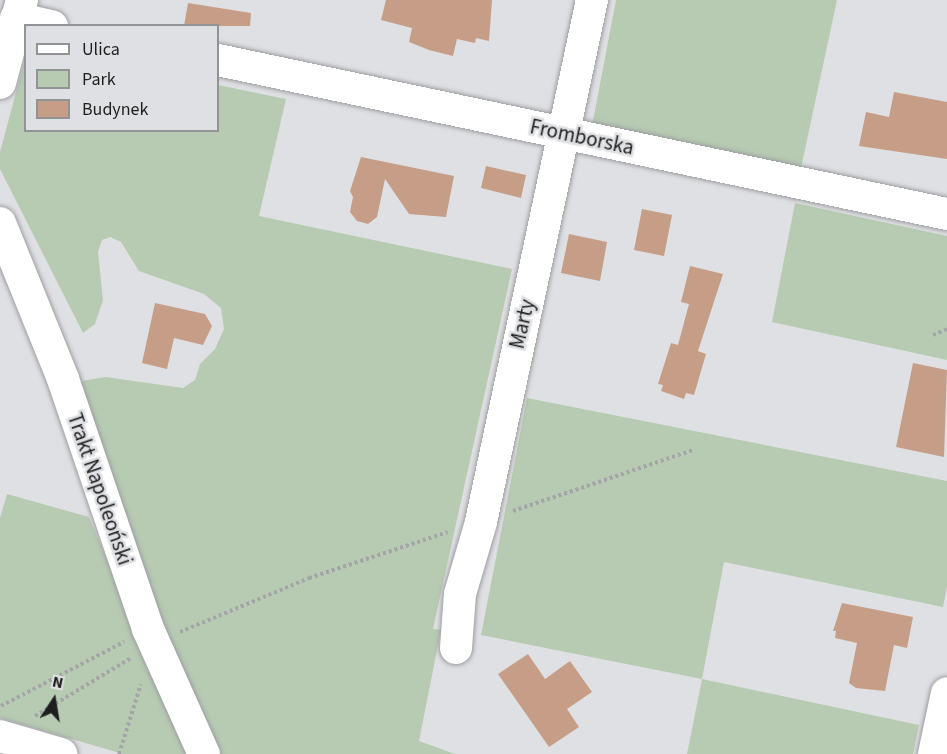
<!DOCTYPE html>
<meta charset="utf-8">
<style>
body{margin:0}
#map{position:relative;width:947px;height:754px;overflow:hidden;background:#dfe0e3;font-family:"Source Sans 3",sans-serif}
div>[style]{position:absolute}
.green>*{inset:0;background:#b6cbb2}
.building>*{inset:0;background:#c69e87}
.path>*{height:4px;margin-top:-2px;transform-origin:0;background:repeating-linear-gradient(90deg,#a4a5a7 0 3px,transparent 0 6px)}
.roads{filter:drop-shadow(0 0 2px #9d9ea1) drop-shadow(0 0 2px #9d9ea1)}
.minor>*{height:32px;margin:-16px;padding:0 16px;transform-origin:16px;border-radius:16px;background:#fff}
span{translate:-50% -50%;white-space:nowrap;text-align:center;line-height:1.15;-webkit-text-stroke:5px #dfe0e3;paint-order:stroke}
.street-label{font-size:21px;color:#1f1f20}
.legend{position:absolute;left:24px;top:24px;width:195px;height:108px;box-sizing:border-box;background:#dfe0e3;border:2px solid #929395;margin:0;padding:8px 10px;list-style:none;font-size:18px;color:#1f1f20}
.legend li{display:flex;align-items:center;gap:12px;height:30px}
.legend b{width:30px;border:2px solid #929395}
.north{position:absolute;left:24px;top:670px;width:60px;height:60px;-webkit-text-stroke:4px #dfe0e3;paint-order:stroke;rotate:12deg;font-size:16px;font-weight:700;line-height:24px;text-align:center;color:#1f1f20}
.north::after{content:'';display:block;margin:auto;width:21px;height:27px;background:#1f1f20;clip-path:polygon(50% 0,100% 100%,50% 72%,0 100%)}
</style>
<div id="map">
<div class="green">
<i style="clip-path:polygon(616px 0,837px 0,801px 168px,592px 126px)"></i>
<i style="clip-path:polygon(25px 59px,26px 130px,218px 130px,218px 85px,286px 99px,259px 216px,512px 269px,433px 629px,441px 630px,419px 741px,455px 754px,123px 754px,0 718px,0 518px,7px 494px,89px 517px,135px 627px,70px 383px,106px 377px,183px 388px,195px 380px,200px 364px,215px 349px,224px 329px,221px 308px,204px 294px,139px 271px,121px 242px,110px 237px,102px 240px,98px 252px,103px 300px,95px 324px,83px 333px,0 169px,0 152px)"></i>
<i style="clip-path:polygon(795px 203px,947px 236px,947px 360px,772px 322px)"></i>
<i style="clip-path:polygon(527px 398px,947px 481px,947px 586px,943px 607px,724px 562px,702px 679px,919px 725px,913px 754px,687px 754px,702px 679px,481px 635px)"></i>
</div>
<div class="building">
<i style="clip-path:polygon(386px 0,492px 0,489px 41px,476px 38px,475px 43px,457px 39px,453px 56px,429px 50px,409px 42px,412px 28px,381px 20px)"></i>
<i style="clip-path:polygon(188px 3px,251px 13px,250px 26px,184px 26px)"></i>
<i style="clip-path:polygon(894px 92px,947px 102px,947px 159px,859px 146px,866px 112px,889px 117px)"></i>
<i style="clip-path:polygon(361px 157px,454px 176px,446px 217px,409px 214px,385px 179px,377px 217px,368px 224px,357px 221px,350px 212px,353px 197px,350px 191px)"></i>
<i style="clip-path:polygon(486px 166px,526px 175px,521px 198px,481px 188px)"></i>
<i style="clip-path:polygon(642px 209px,672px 215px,664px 256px,634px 250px)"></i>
<i style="clip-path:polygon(569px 234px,607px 242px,600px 281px,561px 273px)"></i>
<i style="clip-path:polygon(690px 266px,723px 274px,698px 351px,706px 354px,694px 395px,686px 393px,684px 399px,661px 391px,663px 385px,658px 384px,671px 343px,678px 345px,689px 304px,681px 302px)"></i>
<i style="clip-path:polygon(155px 303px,205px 314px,212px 326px,203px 345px,174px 338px,167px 369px,142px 363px)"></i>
<i style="clip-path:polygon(913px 363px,947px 370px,944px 457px,896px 447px)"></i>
<i style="clip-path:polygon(842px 603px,913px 617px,907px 648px,894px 645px,885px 691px,856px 688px,849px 683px,857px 643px,835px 638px,836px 631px,833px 631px)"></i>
<i style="clip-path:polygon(528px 654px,545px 679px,570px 661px,592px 692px,567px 709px,579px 727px,549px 747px,498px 674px)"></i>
</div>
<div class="path">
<i style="left:933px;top:335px;width:15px;rotate:-23deg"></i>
<i style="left:513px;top:511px;width:190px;rotate:-18.7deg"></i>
<i style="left:180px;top:632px;width:140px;rotate:-22.7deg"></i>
<i style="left:309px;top:578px;width:146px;rotate:-18.3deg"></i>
<i style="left:1px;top:706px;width:139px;rotate:-27.5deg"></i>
<i style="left:35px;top:716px;width:112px;rotate:-31.1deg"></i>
<i style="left:119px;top:754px;width:73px;rotate:-72.6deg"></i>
</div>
<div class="roads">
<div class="minor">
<i style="left:16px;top:18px;width:37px;rotate:13deg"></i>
<i style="left:218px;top:60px;width:745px;rotate:11.93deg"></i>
<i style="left:0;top:83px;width:86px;rotate:-75.2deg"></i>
<i style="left:0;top:223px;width:168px;rotate:68deg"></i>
<i style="left:63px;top:379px;width:264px;rotate:71.2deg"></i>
<i style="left:148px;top:629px;width:137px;rotate:65.9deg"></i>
<i style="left:456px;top:648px;width:54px;rotate:-85.8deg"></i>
<i style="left:460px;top:594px;width:75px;rotate:-73.7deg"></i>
<i style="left:481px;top:522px;width:534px;rotate:-78deg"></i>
<i style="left:0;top:736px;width:64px;rotate:16.4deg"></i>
<i style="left:934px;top:754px;width:62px;rotate:-78deg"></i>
</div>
</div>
<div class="street-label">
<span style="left:582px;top:137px;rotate:12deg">Fromborska</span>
<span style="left:522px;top:324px;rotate:-77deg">Marty</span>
<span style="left:100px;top:489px;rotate:71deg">Trakt Napoleoński</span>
</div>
<ul class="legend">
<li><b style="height:8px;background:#fff"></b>Ulica</li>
<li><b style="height:16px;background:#b6cbb2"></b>Park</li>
<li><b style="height:16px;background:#c69e87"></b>Budynek</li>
</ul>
<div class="north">N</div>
</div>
